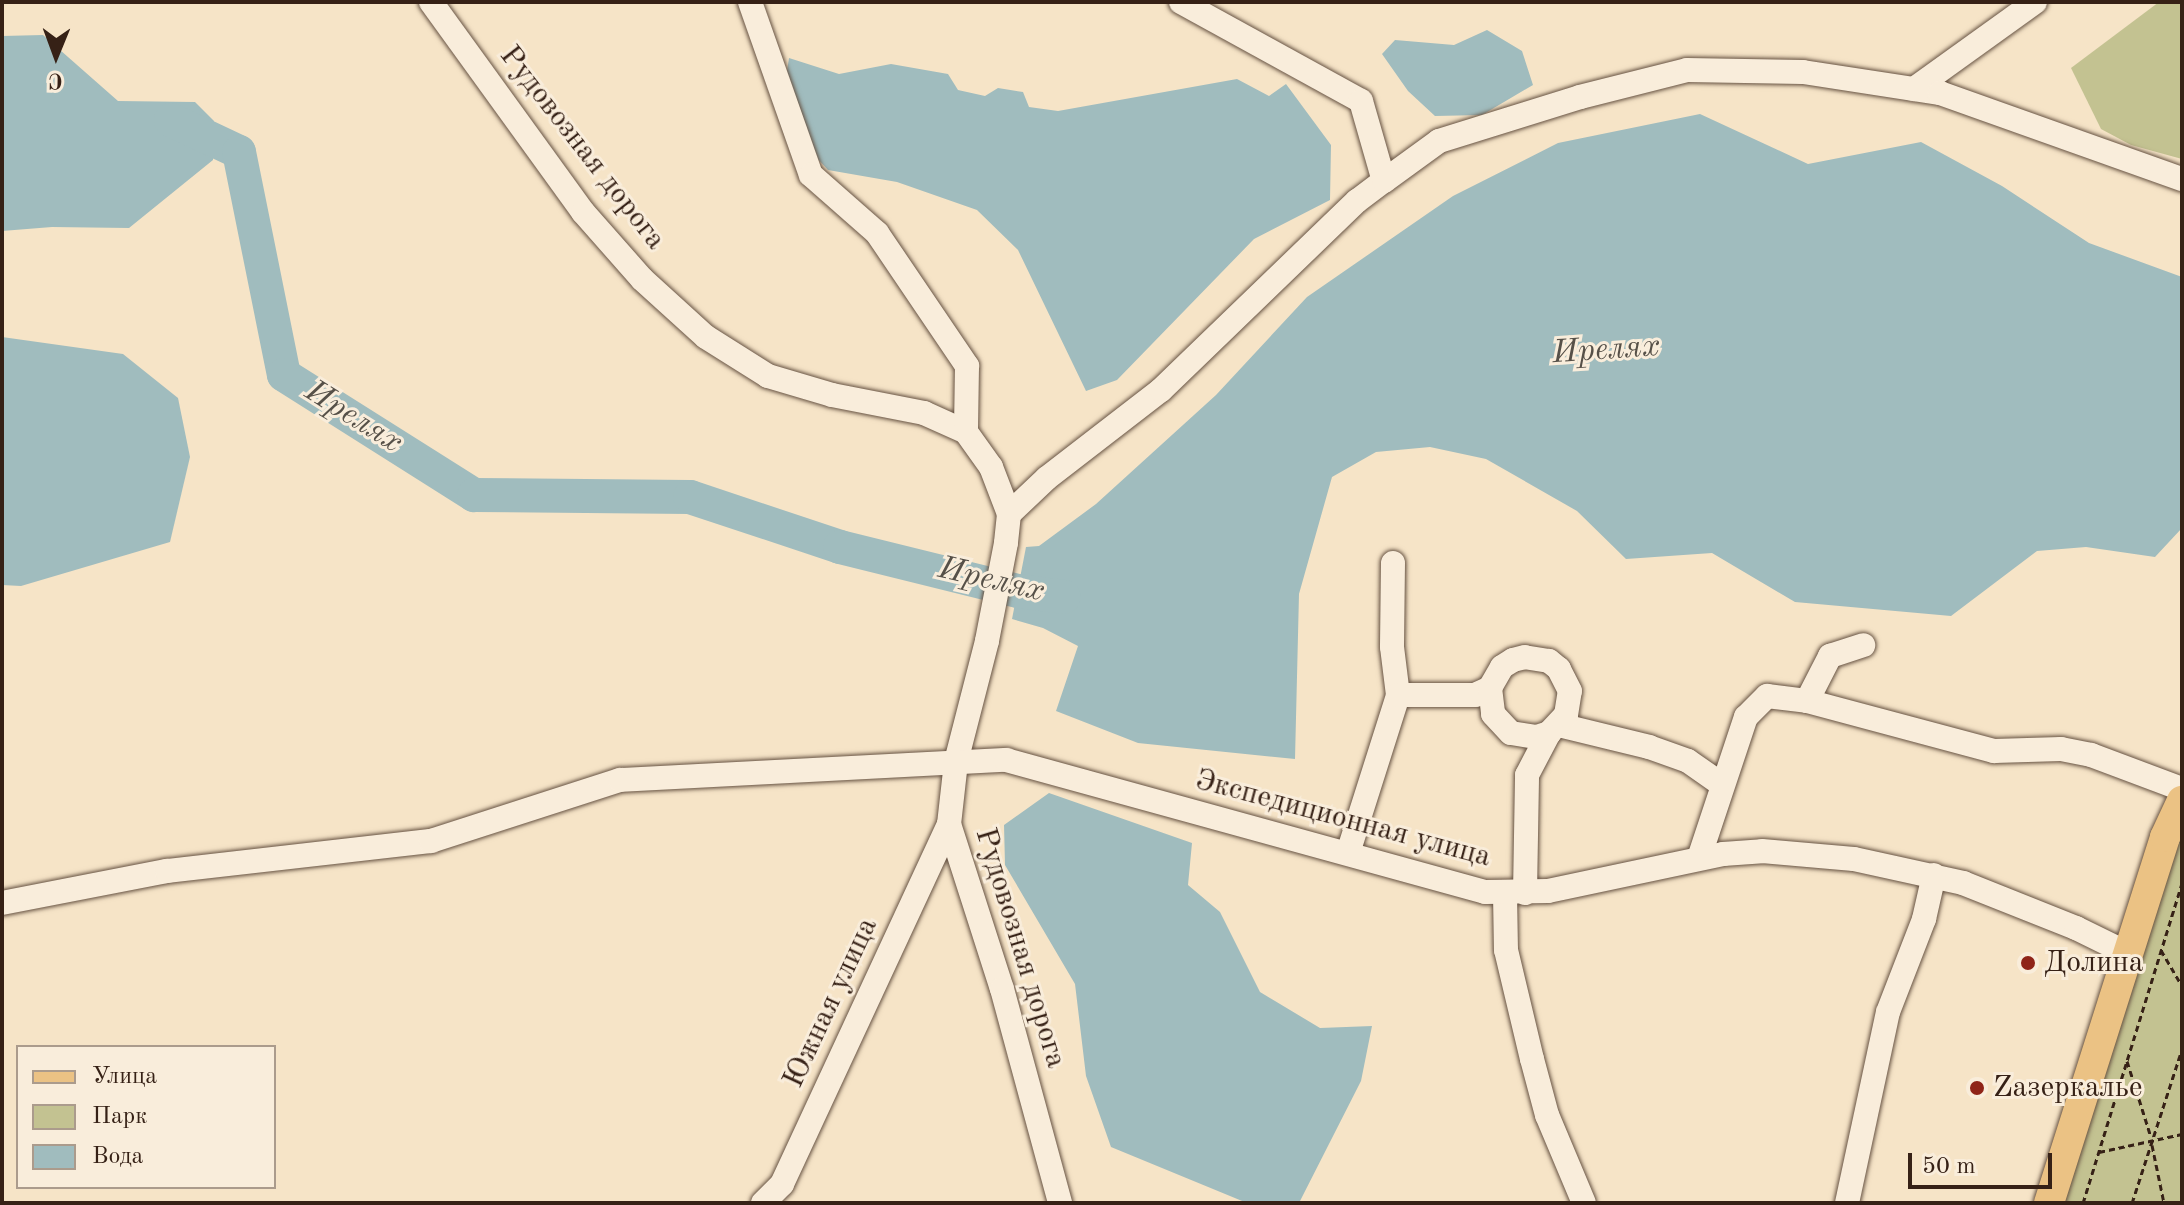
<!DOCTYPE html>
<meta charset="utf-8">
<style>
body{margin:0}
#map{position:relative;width:2184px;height:1205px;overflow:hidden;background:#f6e4c7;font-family:"Old Standard TT",serif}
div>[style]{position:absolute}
.green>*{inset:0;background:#c3c291}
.water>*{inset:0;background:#a0bcbe}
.river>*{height:34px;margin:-17px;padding:0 17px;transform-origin:17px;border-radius:17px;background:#a0bcbe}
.path>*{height:3px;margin-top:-1.5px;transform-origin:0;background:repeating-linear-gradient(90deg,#362116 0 6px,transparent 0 10px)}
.roads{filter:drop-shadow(0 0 2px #665242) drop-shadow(0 0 2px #665242)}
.minor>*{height:24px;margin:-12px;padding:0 12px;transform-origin:12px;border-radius:12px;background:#f9eddb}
.major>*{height:30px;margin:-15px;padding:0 15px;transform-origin:15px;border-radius:15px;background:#ebc284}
.dots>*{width:22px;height:22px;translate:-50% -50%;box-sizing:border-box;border:4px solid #f9eddb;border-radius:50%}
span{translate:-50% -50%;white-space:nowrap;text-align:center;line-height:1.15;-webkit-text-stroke:6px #f9eddb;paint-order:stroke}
.street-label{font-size:30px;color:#362116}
.poi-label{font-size:30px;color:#362116}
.left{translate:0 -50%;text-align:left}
.water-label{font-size:32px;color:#565048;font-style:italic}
.frame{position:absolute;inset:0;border:4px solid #362116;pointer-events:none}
.legend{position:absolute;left:16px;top:1045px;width:260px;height:144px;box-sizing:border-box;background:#f9eddb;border:2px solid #ab9b8c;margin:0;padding:10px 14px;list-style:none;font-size:24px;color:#362116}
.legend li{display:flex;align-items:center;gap:16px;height:40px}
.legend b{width:40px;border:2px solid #ab9b8c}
.north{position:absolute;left:16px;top:16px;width:80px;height:80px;-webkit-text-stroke:6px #f9eddb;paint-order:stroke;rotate:181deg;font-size:22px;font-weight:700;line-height:32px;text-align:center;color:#362116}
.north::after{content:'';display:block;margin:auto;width:28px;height:36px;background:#362116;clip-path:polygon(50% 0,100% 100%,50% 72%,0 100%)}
.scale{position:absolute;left:1908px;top:1153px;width:144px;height:36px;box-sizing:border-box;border:4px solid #362116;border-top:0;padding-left:10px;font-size:24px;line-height:28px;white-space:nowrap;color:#362116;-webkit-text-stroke:6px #f9eddb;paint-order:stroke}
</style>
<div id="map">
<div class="green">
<i style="clip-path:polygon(2159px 2px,2182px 2px,2182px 159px,2131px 145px,2101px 129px,2071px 68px)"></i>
<i style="clip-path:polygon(2182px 827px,2182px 1203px,2061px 1203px)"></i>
</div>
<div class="water">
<i style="clip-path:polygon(1487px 30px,1522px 51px,1533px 85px,1482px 115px,1435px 116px,1408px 91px,1382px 54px,1395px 40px,1454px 45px)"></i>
<i style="clip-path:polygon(43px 35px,118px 101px,195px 102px,214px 121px,213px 160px,129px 228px,52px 227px,2px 231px,2px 36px)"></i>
<i style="clip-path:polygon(789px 58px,839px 74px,891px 64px,948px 74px,958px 90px,985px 96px,998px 88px,1023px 92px,1029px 107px,1058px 111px,1237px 79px,1269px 96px,1286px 84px,1331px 145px,1330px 200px,1254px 239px,1117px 380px,1086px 391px,1018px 250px,977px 210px,897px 182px,828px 170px,805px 145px,785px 84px)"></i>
<i style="clip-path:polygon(1700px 114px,1808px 164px,1921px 142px,2002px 186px,2089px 243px,2182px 277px,2182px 528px,2155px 557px,2086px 547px,2037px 551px,1951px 616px,1795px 602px,1712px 553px,1626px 559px,1577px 511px,1486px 459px,1430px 447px,1376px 452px,1332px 477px,1299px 594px,1295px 759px,1138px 743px,1056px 711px,1078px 646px,1043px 628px,1012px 619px,1026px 547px,1039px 546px,1096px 504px,1216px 395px,1307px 297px,1453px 196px,1558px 143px)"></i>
<i style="clip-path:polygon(2px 337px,123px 354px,178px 398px,190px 457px,170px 542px,21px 586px,2px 585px)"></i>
<i style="clip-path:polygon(1049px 793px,1192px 843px,1188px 885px,1220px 912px,1260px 992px,1320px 1028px,1372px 1026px,1361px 1081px,1299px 1203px,1247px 1203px,1111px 1147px,1086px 1076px,1075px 984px,1005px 865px,1004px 825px)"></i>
</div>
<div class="river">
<i style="left:171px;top:120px;width:75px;rotate:25.2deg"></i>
<i style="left:239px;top:152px;width:227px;rotate:78.6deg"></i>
<i style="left:284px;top:375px;width:225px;rotate:32.3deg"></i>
<i style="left:474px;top:495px;width:216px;rotate:0.5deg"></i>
<i style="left:690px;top:497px;width:158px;rotate:18.4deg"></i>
<i style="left:840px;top:547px;width:183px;rotate:13.9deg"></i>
<i style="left:1018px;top:591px;width:46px;rotate:7.4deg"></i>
</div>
<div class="path">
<i style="left:2161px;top:950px;width:42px;rotate:59.7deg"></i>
<i style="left:2127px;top:1061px;width:80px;rotate:72.5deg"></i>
<i style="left:2152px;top:1145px;width:59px;rotate:78.3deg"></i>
<i style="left:2099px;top:1152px;width:85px;rotate:-12.2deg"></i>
<i style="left:2083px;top:1203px;width:334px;rotate:-72.8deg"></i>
<i style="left:2132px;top:1203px;width:162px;rotate:-72deg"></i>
</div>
<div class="roads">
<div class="minor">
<i style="left:431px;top:2px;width:259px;rotate:54.1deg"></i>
<i style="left:583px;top:212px;width:89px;rotate:48.6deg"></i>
<i style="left:642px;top:279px;width:86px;rotate:42.2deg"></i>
<i style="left:706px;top:337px;width:73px;rotate:32.2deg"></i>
<i style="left:768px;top:376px;width:67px;rotate:16.5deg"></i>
<i style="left:832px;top:395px;width:94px;rotate:11.1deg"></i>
<i style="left:924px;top:413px;width:46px;rotate:24.3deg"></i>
<i style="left:966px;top:432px;width:43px;rotate:54.5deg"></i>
<i style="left:991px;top:467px;width:50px;rotate:69deg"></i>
<i style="left:1009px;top:514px;width:29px;rotate:96deg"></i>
<i style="left:1006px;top:543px;width:100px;rotate:101deg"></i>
<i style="left:987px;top:641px;width:125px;rotate:104.4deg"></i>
<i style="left:956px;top:762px;width:62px;rotate:96.4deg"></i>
<i style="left:949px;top:824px;width:173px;rotate:72.2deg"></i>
<i style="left:1002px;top:989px;width:222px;rotate:74.8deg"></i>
<i style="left:750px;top:2px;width:183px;rotate:70.6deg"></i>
<i style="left:811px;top:175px;width:88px;rotate:41.3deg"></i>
<i style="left:877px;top:233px;width:161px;rotate:55.9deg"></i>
<i style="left:967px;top:366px;width:66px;rotate:90.9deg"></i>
<i style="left:1181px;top:2px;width:205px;rotate:28.8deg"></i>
<i style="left:1361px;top:101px;width:83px;rotate:74deg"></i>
<i style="left:1914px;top:89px;width:149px;rotate:-35.7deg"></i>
<i style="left:1009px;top:514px;width:52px;rotate:-43.5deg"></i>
<i style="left:1047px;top:478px;width:144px;rotate:-37.7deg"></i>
<i style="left:1161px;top:390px;width:272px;rotate:-44deg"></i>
<i style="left:1357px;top:201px;width:34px;rotate:-37deg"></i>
<i style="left:1384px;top:181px;width:68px;rotate:-36deg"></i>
<i style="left:1439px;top:141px;width:148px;rotate:-17.3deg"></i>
<i style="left:1580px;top:97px;width:110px;rotate:-14.2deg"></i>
<i style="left:1687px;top:70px;width:116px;rotate:1deg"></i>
<i style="left:1803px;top:72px;width:139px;rotate:8.7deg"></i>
<i style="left:1940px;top:93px;width:257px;rotate:19.6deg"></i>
<i style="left:1393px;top:563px;width:84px;rotate:90.7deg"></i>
<i style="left:1392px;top:647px;width:48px;rotate:82.9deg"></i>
<i style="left:1807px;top:701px;width:51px;rotate:-62.9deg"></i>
<i style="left:1830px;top:656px;width:35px;rotate:-18deg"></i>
<i style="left:1559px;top:725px;width:93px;rotate:13.7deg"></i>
<i style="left:1649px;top:747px;width:41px;rotate:19.7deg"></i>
<i style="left:1688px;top:761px;width:40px;rotate:34.9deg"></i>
<i style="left:1348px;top:853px;width:166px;rotate:-72.4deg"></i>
<i style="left:1398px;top:695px;width:77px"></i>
<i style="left:1475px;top:695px;width:17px;rotate:-25deg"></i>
<i style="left:1699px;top:858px;width:149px;rotate:-71.6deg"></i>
<i style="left:1746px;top:717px;width:30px;rotate:-45deg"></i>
<i style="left:1767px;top:696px;width:40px;rotate:7.1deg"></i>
<i style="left:1807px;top:701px;width:194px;rotate:15deg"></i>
<i style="left:1994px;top:751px;width:67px;rotate:-1.7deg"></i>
<i style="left:2061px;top:749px;width:31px;rotate:11deg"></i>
<i style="left:2091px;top:755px;width:97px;rotate:20.5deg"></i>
<i style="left:1525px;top:893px;width:118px;rotate:-89deg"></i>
<i style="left:1527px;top:775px;width:47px;rotate:-62.4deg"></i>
<i style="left:1549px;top:733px;width:25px;rotate:-47deg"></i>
<i style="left:1566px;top:715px;width:24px;rotate:-81deg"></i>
<i style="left:1570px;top:691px;width:25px;rotate:-117deg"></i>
<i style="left:1559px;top:669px;width:13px;rotate:-141deg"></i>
<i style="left:1549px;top:661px;width:24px;rotate:-171deg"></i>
<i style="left:1525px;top:657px;width:12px;rotate:166deg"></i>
<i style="left:1513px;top:660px;width:13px;rotate:148deg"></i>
<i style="left:1502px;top:667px;width:24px;rotate:120deg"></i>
<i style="left:1490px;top:688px;width:26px;rotate:83deg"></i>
<i style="left:1493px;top:714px;width:26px;rotate:47deg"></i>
<i style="left:1511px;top:733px;width:26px;rotate:9deg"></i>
<i style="left:1537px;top:737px;width:13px;rotate:-18deg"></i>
<i style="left:1505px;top:894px;width:56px;rotate:89deg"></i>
<i style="left:1506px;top:950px;width:112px;rotate:76.6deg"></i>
<i style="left:1532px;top:1059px;width:58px;rotate:75deg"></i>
<i style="left:1547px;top:1115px;width:95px;rotate:67.2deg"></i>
<i style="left:2px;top:903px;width:168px;rotate:-11deg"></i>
<i style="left:167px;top:871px;width:266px;rotate:-6.5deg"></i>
<i style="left:431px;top:841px;width:199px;rotate:-17.9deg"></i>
<i style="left:620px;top:780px;width:387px;rotate:-3deg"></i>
<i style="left:1006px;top:760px;width:497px;rotate:15.4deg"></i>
<i style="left:1485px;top:892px;width:63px;rotate:-0.9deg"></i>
<i style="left:1548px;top:891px;width:179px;rotate:-11.9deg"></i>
<i style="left:1723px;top:854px;width:39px;rotate:-4deg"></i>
<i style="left:1762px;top:851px;width:92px;rotate:5deg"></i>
<i style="left:1854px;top:859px;width:112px;rotate:12.4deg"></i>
<i style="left:1963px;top:883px;width:122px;rotate:21.7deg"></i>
<i style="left:2076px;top:928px;width:59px;rotate:26.1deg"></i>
<i style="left:763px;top:1203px;width:27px;rotate:-45deg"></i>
<i style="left:782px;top:1184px;width:397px;rotate:-65.1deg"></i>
<i style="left:1847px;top:1203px;width:195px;rotate:-77.9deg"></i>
<i style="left:1888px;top:1012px;width:100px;rotate:-68.8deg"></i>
<i style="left:1924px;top:919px;width:45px;rotate:-77.2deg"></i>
</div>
<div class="major">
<i style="left:2049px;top:1203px;width:384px;rotate:-72.4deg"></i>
<i style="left:2165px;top:837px;width:40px;rotate:-65deg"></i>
</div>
</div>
<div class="dots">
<i style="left:2028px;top:963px;background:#8f2418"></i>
<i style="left:1977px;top:1088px;background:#8f2418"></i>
</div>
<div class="street-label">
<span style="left:582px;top:148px;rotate:52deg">Рудовозная дорога</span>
<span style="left:1343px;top:819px;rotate:15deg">Экспедиционная улица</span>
<span style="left:1020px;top:948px;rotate:73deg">Рудовозная дорога</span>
<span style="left:831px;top:1003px;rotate:-65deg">Южная улица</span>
</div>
<div class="poi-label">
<span class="left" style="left:2044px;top:963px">Долина</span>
<span class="left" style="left:1993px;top:1088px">Zазеркалье</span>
</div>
<div class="water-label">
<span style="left:1606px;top:351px;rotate:-4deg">Ирелях</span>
<span style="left:353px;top:418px;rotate:32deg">Ирелях</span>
<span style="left:991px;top:581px;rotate:13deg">Ирелях</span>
</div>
<div class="frame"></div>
<ul class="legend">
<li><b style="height:10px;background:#ebc284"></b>Улица</li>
<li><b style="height:22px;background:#c3c291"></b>Парк</li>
<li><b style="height:22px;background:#a0bcbe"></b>Вода</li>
</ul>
<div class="north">С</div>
<div class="scale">50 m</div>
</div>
